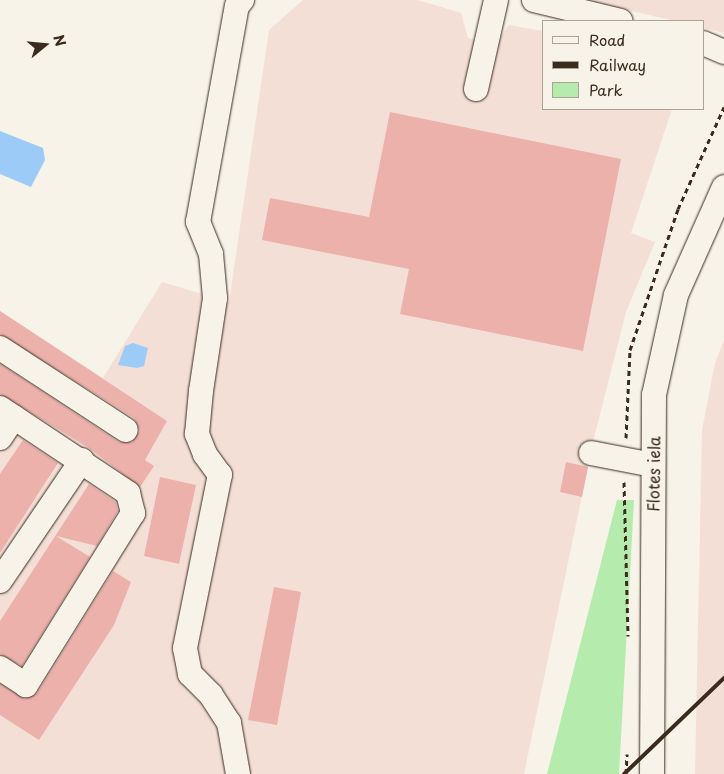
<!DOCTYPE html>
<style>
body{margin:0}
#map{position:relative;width:724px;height:774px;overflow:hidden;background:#f7f3e8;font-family:"Playpen Sans",sans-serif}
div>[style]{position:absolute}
.built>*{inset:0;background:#f4dfd6}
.green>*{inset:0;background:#b5ebad}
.water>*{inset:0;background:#9ccbf7}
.building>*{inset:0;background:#ecb1ab}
.path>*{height:3px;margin-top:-1.5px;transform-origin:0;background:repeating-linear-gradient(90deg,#3b2a1e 0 5px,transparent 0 9px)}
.roads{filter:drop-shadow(0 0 1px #3b2a1e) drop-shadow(0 0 1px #3b2a1e)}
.minor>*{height:24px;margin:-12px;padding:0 12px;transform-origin:12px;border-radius:12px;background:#f7f3e8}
.rail>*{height:4px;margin:-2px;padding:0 2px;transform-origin:2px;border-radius:2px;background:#3b2a1e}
span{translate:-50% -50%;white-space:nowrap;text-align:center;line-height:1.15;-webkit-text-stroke:4px #f7f3e8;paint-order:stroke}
.street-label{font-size:16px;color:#3b2a1e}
.legend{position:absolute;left:542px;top:20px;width:162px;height:90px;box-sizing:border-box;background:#f7f3e8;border:1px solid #aca397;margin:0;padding:6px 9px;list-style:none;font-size:15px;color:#3b2a1e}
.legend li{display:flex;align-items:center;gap:10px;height:25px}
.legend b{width:25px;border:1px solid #aca397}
.north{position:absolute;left:20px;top:20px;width:50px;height:50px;-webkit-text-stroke:4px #f7f3e8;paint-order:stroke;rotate:73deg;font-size:14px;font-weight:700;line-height:20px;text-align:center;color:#3b2a1e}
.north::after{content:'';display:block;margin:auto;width:18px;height:22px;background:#3b2a1e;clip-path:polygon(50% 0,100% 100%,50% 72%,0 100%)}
</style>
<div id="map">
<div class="built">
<i style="clip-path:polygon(303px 0,418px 0,461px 13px,468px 38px,485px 42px,496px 43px,509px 25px,543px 31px,543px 109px,672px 109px,631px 233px,655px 242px,626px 312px,594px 438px,524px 774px,0 774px,0 311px,103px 378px,162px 282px,229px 302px,269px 30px)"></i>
<i style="clip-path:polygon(584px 0,724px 0,724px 33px,703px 28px,703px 21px,675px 21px)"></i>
<i style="clip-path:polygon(724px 340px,724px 774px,695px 774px,702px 430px,715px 363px)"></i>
</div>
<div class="green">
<i style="clip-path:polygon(617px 500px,634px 500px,619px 774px,547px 774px)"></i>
</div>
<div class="water">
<i style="clip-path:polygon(0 131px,43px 148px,45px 160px,31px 187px,0 174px)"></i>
<i style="clip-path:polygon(133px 343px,148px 348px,144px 366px,137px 368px,118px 365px,125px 346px)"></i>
</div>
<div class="building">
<i style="clip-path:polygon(390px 112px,621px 159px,583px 351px,400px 314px,409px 269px,262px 240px,270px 198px,369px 217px)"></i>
<i style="clip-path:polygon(0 311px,167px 421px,145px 460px,154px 466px,140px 487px,89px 448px,0 394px,0 364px,119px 442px,132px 442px,140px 431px,134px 418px,0 334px)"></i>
<i style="clip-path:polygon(23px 440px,58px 463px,0 553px,0 474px)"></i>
<i style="clip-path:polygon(566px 462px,588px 467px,582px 497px,560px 492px)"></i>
<i style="clip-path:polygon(160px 477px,196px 485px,179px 564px,144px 556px)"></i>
<i style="clip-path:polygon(89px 484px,116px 502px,118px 511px,97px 546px,56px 536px,90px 557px,22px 666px,0 654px,0 621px)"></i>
<i style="clip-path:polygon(113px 571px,131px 582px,114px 625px,39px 740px,0 715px,0 684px,25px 699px,37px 693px)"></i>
<i style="clip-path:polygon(274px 587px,301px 592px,277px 725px,248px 720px)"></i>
</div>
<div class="path">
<i style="left:626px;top:438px;width:88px;rotate:-87.4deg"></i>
<i style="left:630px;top:350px;width:149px;rotate:-71.2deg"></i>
<i style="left:678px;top:209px;width:112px;rotate:-65.7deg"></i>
<i style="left:624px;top:482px;width:154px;rotate:88.5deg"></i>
<i style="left:626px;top:774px;width:20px;rotate:-87deg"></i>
</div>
<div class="roads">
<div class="minor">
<i style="left:534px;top:0;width:89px;rotate:13.6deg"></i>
<i style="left:703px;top:43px;width:23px;rotate:23deg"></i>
<i style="left:476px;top:89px;width:91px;rotate:-77.3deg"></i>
<i style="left:0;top:348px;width:150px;rotate:33.1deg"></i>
<i style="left:0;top:408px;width:154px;rotate:33.6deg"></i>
<i style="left:128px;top:493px;width:21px;rotate:76deg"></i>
<i style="left:133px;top:513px;width:203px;rotate:121.9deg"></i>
<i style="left:26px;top:685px;width:31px;rotate:-147deg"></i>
<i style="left:0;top:438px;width:25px;rotate:-56deg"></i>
<i style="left:591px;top:453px;width:63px;rotate:11deg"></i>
<i style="left:0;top:581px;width:146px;rotate:-55.9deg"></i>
<i style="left:238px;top:774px;width:52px;rotate:-100deg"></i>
<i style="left:229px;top:723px;width:33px;rotate:-123deg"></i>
<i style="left:211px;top:695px;width:30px;rotate:-135deg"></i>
<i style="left:190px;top:674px;width:26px;rotate:-101deg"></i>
<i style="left:185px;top:648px;width:177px;rotate:-78.6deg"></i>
<i style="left:220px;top:475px;width:26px;rotate:-126deg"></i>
<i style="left:205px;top:454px;width:22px;rotate:-112deg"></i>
<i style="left:197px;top:434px;width:43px;rotate:-84.7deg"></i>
<i style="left:201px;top:391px;width:94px;rotate:-81.4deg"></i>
<i style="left:215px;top:298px;width:44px;rotate:-95.2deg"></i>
<i style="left:211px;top:254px;width:35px;rotate:-112deg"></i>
<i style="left:198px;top:222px;width:219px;rotate:-79.8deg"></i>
<i style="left:237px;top:6px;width:8px;rotate:-50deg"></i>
<i style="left:652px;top:774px;width:379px;rotate:-89.7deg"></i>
<i style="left:654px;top:395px;width:102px;rotate:-77.6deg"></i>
<i style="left:676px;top:295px;width:118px;rotate:-66deg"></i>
</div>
</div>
<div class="rail">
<i style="left:624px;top:774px;width:139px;rotate:-43.8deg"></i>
</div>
<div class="street-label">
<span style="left:653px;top:474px;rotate:-89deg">Flotes iela</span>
</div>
<ul class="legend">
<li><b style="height:6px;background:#f7f3e8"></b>Road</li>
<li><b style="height:6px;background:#3b2a1e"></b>Railway</li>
<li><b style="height:14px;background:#b5ebad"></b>Park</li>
</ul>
<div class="north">N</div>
</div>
